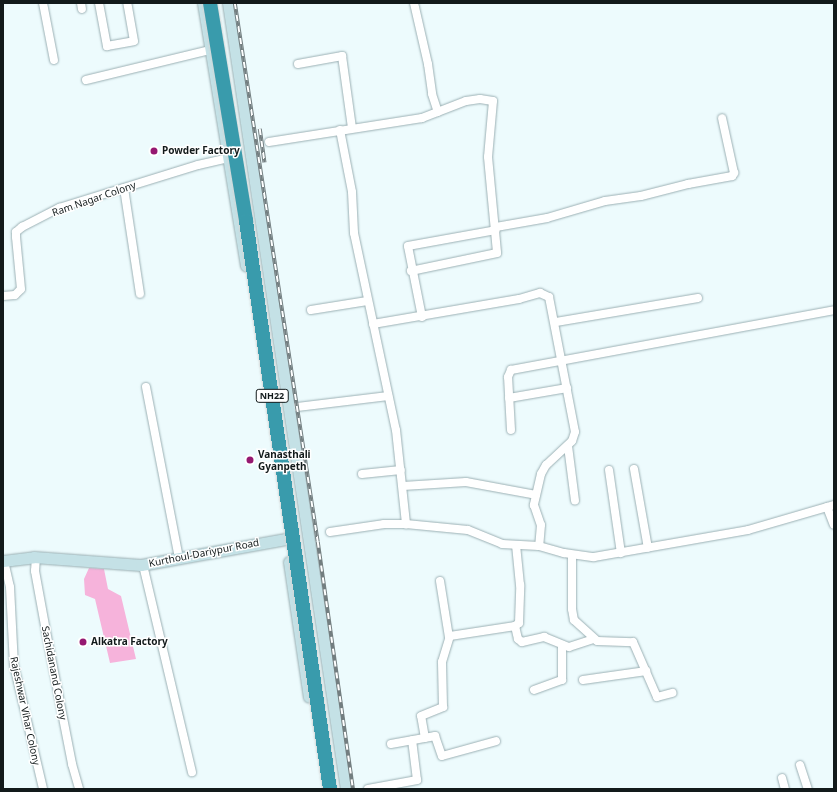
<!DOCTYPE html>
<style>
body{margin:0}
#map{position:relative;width:837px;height:792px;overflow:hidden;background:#edfbfd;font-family:"Noto Sans",sans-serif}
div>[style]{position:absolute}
.green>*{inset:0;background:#f6b3db}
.roads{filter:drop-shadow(0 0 1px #9bb0b4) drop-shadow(0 0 1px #9bb0b4)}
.street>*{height:8px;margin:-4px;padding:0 4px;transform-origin:4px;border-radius:4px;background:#fff}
.secondary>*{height:11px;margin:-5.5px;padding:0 5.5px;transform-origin:5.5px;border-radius:5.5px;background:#c4e1e6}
.rail>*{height:3.5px;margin-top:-1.75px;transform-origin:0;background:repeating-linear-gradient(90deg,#fff 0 6px,#737e80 0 12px);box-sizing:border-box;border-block:1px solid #737e80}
.bridges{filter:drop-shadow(0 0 1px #d4d6d6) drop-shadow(0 0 1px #d4d6d6)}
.highway-bridge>*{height:14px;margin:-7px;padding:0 7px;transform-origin:7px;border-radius:7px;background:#399bac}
.dots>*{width:11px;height:11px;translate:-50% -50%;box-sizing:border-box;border:2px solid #fff;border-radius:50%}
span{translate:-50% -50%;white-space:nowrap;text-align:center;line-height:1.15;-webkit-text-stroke:3px #fff;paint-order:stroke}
.shield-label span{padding:1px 3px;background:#fff;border:1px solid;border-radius:3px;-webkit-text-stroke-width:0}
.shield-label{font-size:9px;color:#121a1b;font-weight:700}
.poi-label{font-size:10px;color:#121a1b;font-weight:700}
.left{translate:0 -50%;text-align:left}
.street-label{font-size:10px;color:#121a1b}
.frame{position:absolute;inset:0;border:4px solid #121a1b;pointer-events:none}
</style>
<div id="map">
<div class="green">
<i style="clip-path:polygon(89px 568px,104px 569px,108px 589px,121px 596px,136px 659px,110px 663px,95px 599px,85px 595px,84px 579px)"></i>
</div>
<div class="roads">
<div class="street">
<i style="left:43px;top:3px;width:58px;rotate:79.1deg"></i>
<i style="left:81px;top:3px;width:6px;rotate:81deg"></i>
<i style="left:99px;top:3px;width:44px;rotate:79.5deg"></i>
<i style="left:107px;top:46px;width:27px;rotate:-10deg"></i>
<i style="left:134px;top:41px;width:39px;rotate:-100deg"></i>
<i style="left:414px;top:3px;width:63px;rotate:77.1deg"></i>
<i style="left:428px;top:64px;width:30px;rotate:82deg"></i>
<i style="left:432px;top:94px;width:19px;rotate:72deg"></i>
<i style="left:298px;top:64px;width:45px;rotate:-10.3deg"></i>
<i style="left:342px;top:56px;width:73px;rotate:82.1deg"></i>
<i style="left:86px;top:80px;width:128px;rotate:-13.6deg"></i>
<i style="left:340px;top:130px;width:63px;rotate:79deg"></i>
<i style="left:352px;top:192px;width:41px;rotate:87.2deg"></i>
<i style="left:354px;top:233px;width:201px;rotate:78deg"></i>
<i style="left:396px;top:430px;width:95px;rotate:83.9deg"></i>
<i style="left:269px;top:142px;width:155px;rotate:-8.9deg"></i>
<i style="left:422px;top:118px;width:47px;rotate:-21.1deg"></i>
<i style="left:466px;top:101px;width:14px;rotate:-8deg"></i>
<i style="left:480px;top:99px;width:13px;rotate:9deg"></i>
<i style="left:493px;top:101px;width:56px;rotate:95.1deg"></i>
<i style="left:488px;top:157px;width:96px;rotate:84.6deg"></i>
<i style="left:497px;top:253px;width:88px;rotate:168.2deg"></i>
<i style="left:124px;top:188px;width:107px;rotate:81.4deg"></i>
<i style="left:496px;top:227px;width:52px;rotate:-10deg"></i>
<i style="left:547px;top:218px;width:60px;rotate:-16.3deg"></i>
<i style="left:605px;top:201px;width:36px;rotate:-8deg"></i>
<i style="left:641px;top:196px;width:49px;rotate:-14.3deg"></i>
<i style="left:688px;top:184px;width:45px;rotate:-10.3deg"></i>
<i style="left:732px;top:176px;width:4px;rotate:-56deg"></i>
<i style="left:734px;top:173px;width:56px;rotate:-102.3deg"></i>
<i style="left:3px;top:296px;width:12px;rotate:-5deg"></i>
<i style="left:15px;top:295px;width:8px;rotate:-45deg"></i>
<i style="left:21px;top:289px;width:52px;rotate:-95.5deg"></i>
<i style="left:16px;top:237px;width:5px;rotate:-90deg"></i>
<i style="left:16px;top:232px;width:8px;rotate:-40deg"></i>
<i style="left:22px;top:227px;width:42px;rotate:-27.2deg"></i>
<i style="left:59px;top:208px;width:145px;rotate:-17.2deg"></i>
<i style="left:198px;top:165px;width:31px;rotate:-13deg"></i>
<i style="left:311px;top:310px;width:57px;rotate:-9.1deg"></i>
<i style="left:422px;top:317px;width:72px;rotate:-101.2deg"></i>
<i style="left:408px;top:246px;width:89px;rotate:-10.3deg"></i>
<i style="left:556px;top:322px;width:144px;rotate:-9.6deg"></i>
<i style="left:373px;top:324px;width:148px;rotate:-9.7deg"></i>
<i style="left:519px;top:299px;width:22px;rotate:-16deg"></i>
<i style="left:540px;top:293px;width:10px;rotate:24deg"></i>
<i style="left:549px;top:297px;width:137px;rotate:79.1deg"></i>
<i style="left:575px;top:432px;width:9px;rotate:108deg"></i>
<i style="left:572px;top:441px;width:35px;rotate:137deg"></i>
<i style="left:546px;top:465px;width:10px;rotate:119deg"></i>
<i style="left:541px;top:474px;width:32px;rotate:103deg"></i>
<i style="left:534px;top:505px;width:21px;rotate:71deg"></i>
<i style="left:541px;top:525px;width:21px;rotate:95deg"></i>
<i style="left:146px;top:387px;width:174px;rotate:79.1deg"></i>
<i style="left:509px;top:398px;width:59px;rotate:-9.8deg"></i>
<i style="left:289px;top:408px;width:100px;rotate:-6.9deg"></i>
<i style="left:511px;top:430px;width:53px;rotate:-93.2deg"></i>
<i style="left:508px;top:377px;width:8px;rotate:-67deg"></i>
<i style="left:511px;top:370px;width:329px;rotate:-10.5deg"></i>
<i style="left:568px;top:446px;width:55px;rotate:82.7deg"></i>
<i style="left:634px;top:469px;width:80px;rotate:80deg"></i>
<i style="left:609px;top:470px;width:84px;rotate:81.8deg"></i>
<i style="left:362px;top:474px;width:39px;rotate:-6deg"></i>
<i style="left:403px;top:486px;width:63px;rotate:-3.6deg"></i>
<i style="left:466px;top:482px;width:71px;rotate:10.5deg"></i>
<i style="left:827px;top:507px;width:19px;rotate:69deg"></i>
<i style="left:330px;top:532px;width:55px;rotate:-8.4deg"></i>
<i style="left:384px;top:524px;width:22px"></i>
<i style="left:406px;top:524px;width:62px;rotate:5.5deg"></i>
<i style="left:468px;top:530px;width:37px;rotate:22deg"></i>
<i style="left:502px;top:544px;width:37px;rotate:3deg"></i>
<i style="left:539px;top:546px;width:26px;rotate:16deg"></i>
<i style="left:564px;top:553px;width:30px;rotate:8deg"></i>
<i style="left:594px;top:557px;width:156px;rotate:-9.9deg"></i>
<i style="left:748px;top:530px;width:90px;rotate:-16.2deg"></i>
<i style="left:572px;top:555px;width:54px;rotate:90deg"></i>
<i style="left:572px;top:609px;width:11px;rotate:80deg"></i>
<i style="left:574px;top:620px;width:31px;rotate:42deg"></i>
<i style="left:597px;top:641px;width:36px;rotate:2deg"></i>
<i style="left:633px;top:642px;width:60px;rotate:66.4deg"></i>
<i style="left:657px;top:697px;width:16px;rotate:-15deg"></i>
<i style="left:36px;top:557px;width:14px;rotate:94deg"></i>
<i style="left:35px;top:571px;width:61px;rotate:79.6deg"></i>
<i style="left:46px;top:631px;width:136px;rotate:78.9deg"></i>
<i style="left:72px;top:764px;width:26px;rotate:74deg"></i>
<i style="left:4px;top:561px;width:27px;rotate:77deg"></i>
<i style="left:10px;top:587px;width:78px;rotate:87.1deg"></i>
<i style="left:14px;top:665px;width:127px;rotate:76.8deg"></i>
<i style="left:143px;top:565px;width:213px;rotate:76.7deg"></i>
<i style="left:440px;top:581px;width:57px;rotate:80.9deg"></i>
<i style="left:515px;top:626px;width:13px;rotate:77deg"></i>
<i style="left:518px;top:639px;width:5px;rotate:37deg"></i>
<i style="left:522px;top:642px;width:23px;rotate:-13deg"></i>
<i style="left:544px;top:637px;width:27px;rotate:22deg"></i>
<i style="left:569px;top:647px;width:25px;rotate:-18deg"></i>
<i style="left:583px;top:680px;width:64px;rotate:-8.1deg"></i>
<i style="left:534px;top:690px;width:30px;rotate:-20deg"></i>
<i style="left:562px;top:680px;width:35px;rotate:-90deg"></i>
<i style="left:425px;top:738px;width:22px;rotate:-100deg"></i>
<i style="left:421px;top:716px;width:24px;rotate:-22deg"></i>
<i style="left:443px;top:707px;width:45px;rotate:-91.3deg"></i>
<i style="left:442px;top:662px;width:27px;rotate:-73deg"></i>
<i style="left:450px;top:636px;width:66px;rotate:-8.7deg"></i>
<i style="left:515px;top:626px;width:5px;rotate:-37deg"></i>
<i style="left:519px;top:623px;width:38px;rotate:-88deg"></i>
<i style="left:520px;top:585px;width:40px;rotate:-95.7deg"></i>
<i style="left:391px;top:744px;width:45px;rotate:-10.3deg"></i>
<i style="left:435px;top:736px;width:21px;rotate:71deg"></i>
<i style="left:442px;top:756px;width:56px;rotate:-15.5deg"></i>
<i style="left:800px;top:765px;width:25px;rotate:72deg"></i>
<i style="left:782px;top:778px;width:11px;rotate:75deg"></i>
<i style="left:368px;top:789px;width:50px;rotate:-10.4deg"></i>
<i style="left:417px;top:780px;width:40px;rotate:-97.1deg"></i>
</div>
<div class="secondary">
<i style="left:203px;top:3px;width:266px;rotate:80.7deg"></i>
<i style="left:228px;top:3px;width:795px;rotate:81.46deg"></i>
<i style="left:3px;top:561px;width:31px;rotate:-7deg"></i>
<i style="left:34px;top:557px;width:107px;rotate:4.3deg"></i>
<i style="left:141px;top:565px;width:147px;rotate:-10.2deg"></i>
<i style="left:289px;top:562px;width:136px;rotate:81.6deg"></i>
</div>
</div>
<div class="rail">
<i style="left:235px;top:3px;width:545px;rotate:81.25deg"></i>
<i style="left:318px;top:542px;width:249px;rotate:81.9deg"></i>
<i style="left:260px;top:129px;width:34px;rotate:82deg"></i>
</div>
<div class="bridges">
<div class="highway-bridge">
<i style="left:210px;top:3px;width:221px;rotate:80.6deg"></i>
<i style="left:246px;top:221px;width:574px;rotate:81.59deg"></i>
</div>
</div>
<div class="dots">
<i style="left:154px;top:151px;background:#951871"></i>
<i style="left:250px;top:460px;background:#951871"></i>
<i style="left:83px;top:642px;background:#951871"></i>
</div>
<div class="shield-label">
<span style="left:272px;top:396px">NH22</span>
</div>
<div class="poi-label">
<span class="left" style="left:162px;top:151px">Powder Factory</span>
<span class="left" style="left:258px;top:460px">Vanasthali<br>Gyanpeth</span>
<span class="left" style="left:91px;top:642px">Alkatra Factory</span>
</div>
<div class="street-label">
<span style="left:94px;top:199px;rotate:-19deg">Ram Nagar Colony</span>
<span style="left:204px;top:553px;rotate:-11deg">Kurthoul-Dariypur Road</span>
<span style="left:54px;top:673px;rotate:79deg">Sachidanand Colony</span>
<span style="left:25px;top:711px;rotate:78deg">Rajeshwar Vihar Colony</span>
</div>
<div class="frame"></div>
</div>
